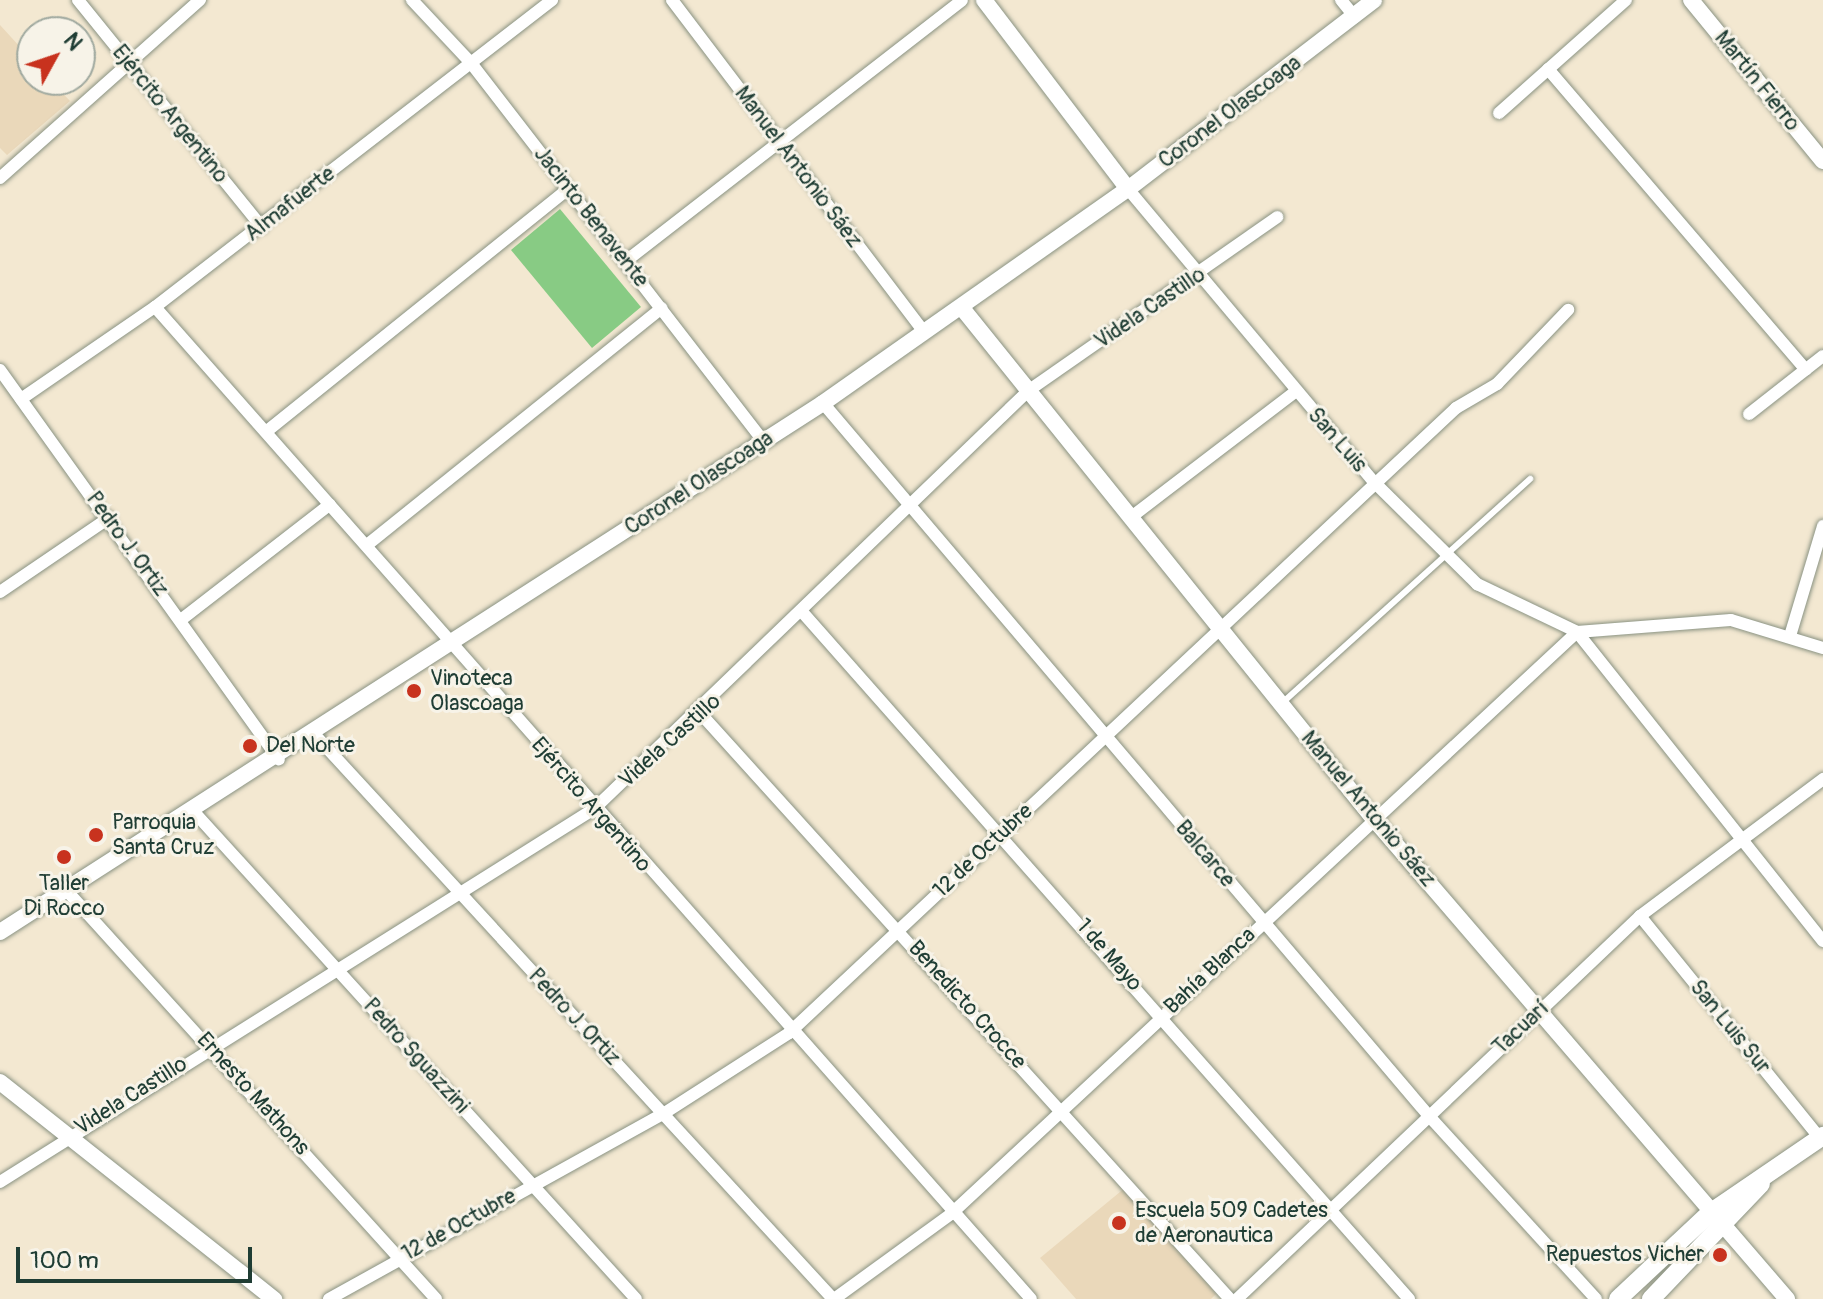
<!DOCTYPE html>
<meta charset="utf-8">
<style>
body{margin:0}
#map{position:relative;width:1823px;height:1299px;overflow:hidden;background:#f3e8d1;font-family:Pangolin,sans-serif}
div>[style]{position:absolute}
.built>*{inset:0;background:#ead8ba}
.green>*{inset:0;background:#88cb84}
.roads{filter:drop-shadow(0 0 2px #899282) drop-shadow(0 0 2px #899282)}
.service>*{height:6px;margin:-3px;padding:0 3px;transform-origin:3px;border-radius:3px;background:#fff}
.minor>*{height:12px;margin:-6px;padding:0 6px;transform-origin:6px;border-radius:6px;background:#fff}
.tertiary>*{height:16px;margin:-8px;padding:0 8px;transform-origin:8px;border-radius:8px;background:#fff}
.secondary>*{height:18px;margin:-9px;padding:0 9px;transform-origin:9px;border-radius:9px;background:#fff}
.dots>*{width:22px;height:22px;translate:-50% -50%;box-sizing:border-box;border:4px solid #f7f3e8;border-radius:50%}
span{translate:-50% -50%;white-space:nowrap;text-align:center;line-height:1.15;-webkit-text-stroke:6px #f7f3e8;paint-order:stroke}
.street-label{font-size:22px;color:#1f3d34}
.poi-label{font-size:22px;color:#1f3d34}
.left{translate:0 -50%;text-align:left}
.right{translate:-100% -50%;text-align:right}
.north{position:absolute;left:16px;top:16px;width:80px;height:80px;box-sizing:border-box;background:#f7f3e8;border:2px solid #a1aaa0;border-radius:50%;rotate:50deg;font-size:22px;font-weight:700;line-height:32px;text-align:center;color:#1f3d34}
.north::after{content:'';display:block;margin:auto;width:28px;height:36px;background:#c8321e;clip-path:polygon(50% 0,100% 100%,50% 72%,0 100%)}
.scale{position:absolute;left:16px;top:1247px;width:236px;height:36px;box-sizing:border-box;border:4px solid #1f3d34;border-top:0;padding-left:10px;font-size:24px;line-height:28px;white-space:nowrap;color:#1f3d34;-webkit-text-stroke:6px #f7f3e8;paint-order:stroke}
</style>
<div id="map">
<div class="built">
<i style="clip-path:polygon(0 25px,32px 60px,32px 80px,50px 80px,70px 101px,7px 155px,0 148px)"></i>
<i style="clip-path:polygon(1126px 1187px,1216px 1294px,1211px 1299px,1076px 1299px,1040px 1258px)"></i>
</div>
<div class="green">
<i style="clip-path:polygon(560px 209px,641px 307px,592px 348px,511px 250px)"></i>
</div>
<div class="roads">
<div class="service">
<i style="left:1281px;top:704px;width:336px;rotate:-42.1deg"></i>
</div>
<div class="minor">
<i style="left:78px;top:0;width:292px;rotate:51deg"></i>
<i style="left:412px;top:0;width:86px;rotate:46.9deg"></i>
<i style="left:471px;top:63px;width:478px;rotate:52.3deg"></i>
<i style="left:672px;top:0;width:418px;rotate:52.8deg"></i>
<i style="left:1341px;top:0;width:22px;rotate:51deg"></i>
<i style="left:1548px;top:69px;width:396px;rotate:49.4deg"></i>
<i style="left:1499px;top:113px;width:170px;rotate:-41.7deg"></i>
<i style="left:0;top:178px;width:268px;rotate:-41.7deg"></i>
<i style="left:1128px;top:189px;width:384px;rotate:50deg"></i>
<i style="left:1375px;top:483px;width:144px;rotate:44.7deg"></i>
<i style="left:1477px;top:584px;width:111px;rotate:25.6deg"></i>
<i style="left:1577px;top:632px;width:154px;rotate:-4.5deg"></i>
<i style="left:1731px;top:620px;width:96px;rotate:16.9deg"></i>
<i style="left:626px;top:261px;width:425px;rotate:-37.8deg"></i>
<i style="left:155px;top:307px;width:1323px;rotate:48.55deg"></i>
<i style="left:0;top:370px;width:479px;rotate:54.4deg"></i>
<i style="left:21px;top:399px;width:163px;rotate:-34.5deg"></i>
<i style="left:155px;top:307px;width:502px;rotate:-37.71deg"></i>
<i style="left:823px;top:403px;width:934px;rotate:49.64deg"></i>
<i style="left:1428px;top:1115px;width:249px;rotate:47.6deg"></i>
<i style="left:1749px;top:414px;width:94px;rotate:-38.1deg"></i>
<i style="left:267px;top:431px;width:386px;rotate:-38.8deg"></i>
<i style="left:1130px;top:518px;width:208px;rotate:-37.4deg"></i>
<i style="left:367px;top:545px;width:378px;rotate:-38.8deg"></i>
<i style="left:0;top:592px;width:132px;rotate:-34.2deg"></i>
<i style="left:804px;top:614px;width:914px;rotate:48.55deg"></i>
<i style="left:182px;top:619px;width:187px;rotate:-37.8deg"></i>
<i style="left:1577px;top:632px;width:395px;rotate:51.5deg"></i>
<i style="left:1790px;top:636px;width:115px;rotate:-73.3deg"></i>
<i style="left:701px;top:714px;width:789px;rotate:47.88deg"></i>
<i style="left:315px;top:735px;width:766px;rotate:47.43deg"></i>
<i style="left:195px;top:813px;width:656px;rotate:47.78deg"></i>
<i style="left:67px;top:891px;width:550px;rotate:47.87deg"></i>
<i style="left:1640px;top:916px;width:286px;rotate:51deg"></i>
<i style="left:0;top:1182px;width:701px;rotate:-32.13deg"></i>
<i style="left:594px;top:809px;width:603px;rotate:-43.92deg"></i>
<i style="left:1028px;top:391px;width:304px;rotate:-34.9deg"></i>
<i style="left:329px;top:1299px;width:382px;rotate:-29deg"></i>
<i style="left:663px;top:1114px;width:150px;rotate:-32.7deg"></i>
<i style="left:789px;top:1033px;width:914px;rotate:-43.14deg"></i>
<i style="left:1456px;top:408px;width:48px;rotate:-30.3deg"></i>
<i style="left:1497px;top:384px;width:103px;rotate:-46.2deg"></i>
<i style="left:834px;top:1299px;width:145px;rotate:-36deg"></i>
<i style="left:951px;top:1214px;width:855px;rotate:-42.91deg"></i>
<i style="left:1237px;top:1299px;width:556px;rotate:-43.54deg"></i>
<i style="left:1640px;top:916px;width:229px;rotate:-36.8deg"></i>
</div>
<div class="tertiary">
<i style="left:984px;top:0;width:238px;rotate:52.7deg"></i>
<i style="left:1691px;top:0;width:208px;rotate:50.7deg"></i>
<i style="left:962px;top:308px;width:655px;rotate:51.14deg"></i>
<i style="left:1373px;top:818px;width:635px;rotate:49.28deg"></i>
<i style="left:0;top:932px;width:978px;rotate:-32.73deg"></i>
<i style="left:823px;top:403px;width:373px;rotate:-35.1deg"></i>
<i style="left:1128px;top:189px;width:310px;rotate:-37.5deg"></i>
<i style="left:0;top:1082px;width:350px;rotate:38.4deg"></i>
</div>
<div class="secondary">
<i style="left:1618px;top:1299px;width:126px;rotate:-43.1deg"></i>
<i style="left:1710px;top:1213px;width:137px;rotate:-34.3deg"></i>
<i style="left:1651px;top:1299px;width:159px;rotate:-46.3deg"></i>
</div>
</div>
<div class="dots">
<i style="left:414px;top:691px;background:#c8321e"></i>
<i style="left:250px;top:746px;background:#c8321e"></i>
<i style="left:96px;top:835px;background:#c8321e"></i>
<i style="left:64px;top:857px;background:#c8321e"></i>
<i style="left:1119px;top:1223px;background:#c8321e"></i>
<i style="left:1720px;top:1255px;background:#c8321e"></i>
</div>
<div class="street-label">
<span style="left:1757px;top:81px;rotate:51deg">Martín Fierro</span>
<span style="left:1230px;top:112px;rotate:-37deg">Coronel Olascoaga</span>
<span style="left:170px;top:114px;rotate:51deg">Ejército Argentino</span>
<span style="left:798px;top:167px;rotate:53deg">Manuel Antonio Sáez</span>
<span style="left:290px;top:204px;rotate:-38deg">Almafuerte</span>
<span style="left:591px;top:217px;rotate:52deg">Jacinto Benavente</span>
<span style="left:1150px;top:308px;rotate:-34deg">Videla Castillo</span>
<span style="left:1337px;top:440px;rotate:49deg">San Luis</span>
<span style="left:699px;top:483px;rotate:-33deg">Coronel Olascoaga</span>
<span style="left:127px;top:544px;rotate:54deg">Pedro J. Ortiz</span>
<span style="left:670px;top:741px;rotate:-42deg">Videla Castillo</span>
<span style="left:591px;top:805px;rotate:49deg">Ejército Argentino</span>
<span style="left:1368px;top:809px;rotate:50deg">Manuel Antonio Sáez</span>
<span style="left:983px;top:851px;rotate:-43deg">12 de Octubre</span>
<span style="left:1205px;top:854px;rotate:50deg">Balcarce</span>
<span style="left:1109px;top:955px;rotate:49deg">1 de Mayo</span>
<span style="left:1210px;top:971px;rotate:-43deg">Bahía Blanca</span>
<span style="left:967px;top:1005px;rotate:48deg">Benedicto Crocce</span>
<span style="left:574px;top:1017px;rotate:47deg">Pedro J. Ortiz</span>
<span style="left:1730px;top:1027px;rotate:51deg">San Luis Sur</span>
<span style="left:1521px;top:1028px;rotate:-43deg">Tacuarí</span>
<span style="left:416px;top:1056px;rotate:48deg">Pedro Sguazzini</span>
<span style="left:253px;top:1094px;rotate:48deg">Ernesto Mathons</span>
<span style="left:131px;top:1096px;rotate:-32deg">Videla Castillo</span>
<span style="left:459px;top:1225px;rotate:-29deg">12 de Octubre</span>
</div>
<div class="poi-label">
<span class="left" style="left:430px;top:691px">Vinoteca<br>Olascoaga</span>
<span class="left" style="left:266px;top:746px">Del Norte</span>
<span class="left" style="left:112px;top:835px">Parroquia<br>Santa Cruz</span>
<span style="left:64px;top:896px">Taller<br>Di Rocco</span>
<span class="left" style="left:1135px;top:1223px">Escuela 509 Cadetes<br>de Aeronautica</span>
<span class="right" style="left:1704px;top:1255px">Repuestos Vicher</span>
</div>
<div class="north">N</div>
<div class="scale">100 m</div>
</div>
